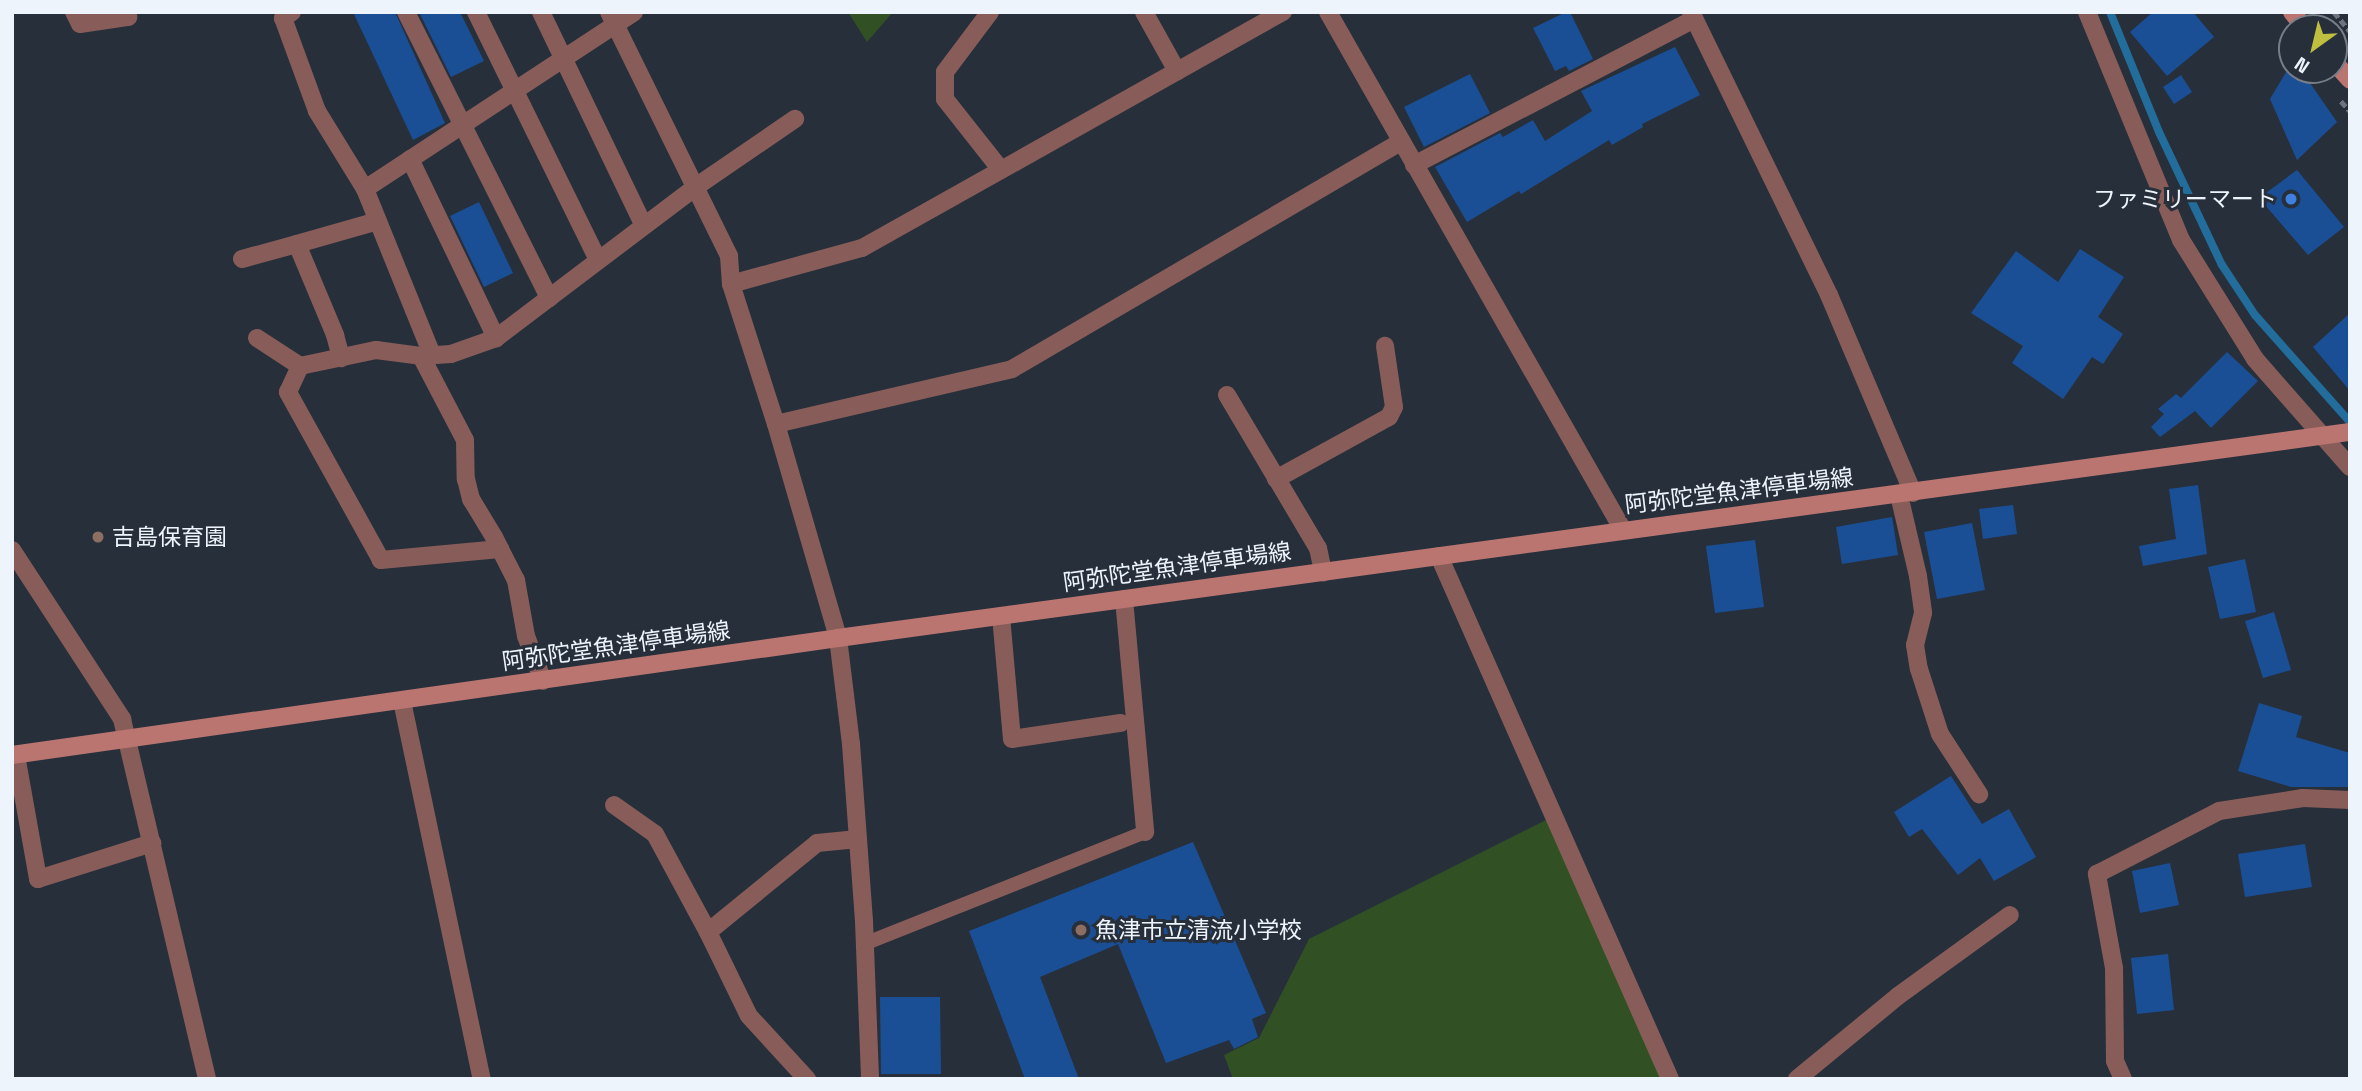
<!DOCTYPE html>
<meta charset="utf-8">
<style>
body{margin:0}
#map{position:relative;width:2362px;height:1091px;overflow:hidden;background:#272f3b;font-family:"Space Grotesk","Noto Sans JP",sans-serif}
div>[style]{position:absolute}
.green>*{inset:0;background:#315125}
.stream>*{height:8px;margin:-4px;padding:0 4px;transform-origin:4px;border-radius:4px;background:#226d9b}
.building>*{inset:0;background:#1b4f95}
.path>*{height:4.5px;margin-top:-2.25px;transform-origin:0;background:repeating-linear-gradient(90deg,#6d747f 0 7px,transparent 0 10.5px)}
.lane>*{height:14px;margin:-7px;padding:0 7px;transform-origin:7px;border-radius:7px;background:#885d59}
.street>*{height:18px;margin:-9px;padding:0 9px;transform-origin:9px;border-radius:9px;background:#885d59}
.secondary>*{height:18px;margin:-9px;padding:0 9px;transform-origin:9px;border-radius:9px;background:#ba7570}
.dots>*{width:19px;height:19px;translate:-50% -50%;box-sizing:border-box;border:4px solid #272f3b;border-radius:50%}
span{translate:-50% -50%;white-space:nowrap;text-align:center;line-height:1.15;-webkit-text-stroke:6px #272f3b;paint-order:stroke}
.poi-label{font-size:23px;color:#eef4fc}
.right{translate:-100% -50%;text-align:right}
.left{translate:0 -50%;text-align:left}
.street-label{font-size:23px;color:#eef4fc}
.frame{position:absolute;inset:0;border:14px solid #eef4fc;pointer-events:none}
.north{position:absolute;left:2278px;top:14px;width:70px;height:70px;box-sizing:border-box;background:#272f3b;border:2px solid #777e88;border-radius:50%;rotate:214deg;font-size:19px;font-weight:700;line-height:28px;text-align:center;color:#eef4fc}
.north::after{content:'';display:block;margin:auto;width:24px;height:32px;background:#bfbe41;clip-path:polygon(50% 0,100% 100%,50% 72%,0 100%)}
</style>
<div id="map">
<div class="green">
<i style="clip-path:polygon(848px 12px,893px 12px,867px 42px)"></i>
<i style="clip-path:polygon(1554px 816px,1670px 1079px,1233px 1079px,1224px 1055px,1259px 1038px,1309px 939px)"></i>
</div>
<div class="stream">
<i style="left:2110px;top:12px;width:130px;rotate:67.8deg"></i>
<i style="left:2159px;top:132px;width:147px;rotate:64.7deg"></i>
<i style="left:2222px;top:265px;width:60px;rotate:56.6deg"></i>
<i style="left:2255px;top:315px;width:143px;rotate:48.4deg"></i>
</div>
<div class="building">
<i style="clip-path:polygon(353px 12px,395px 12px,445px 123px,413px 140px)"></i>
<i style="clip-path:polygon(419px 12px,460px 12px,484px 61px,451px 77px)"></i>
<i style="clip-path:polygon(1566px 12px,1570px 12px,1593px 59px,1569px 71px,1566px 66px,1555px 71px,1533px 28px)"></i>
<i style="clip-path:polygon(2153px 12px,2193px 12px,2214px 37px,2167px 76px,2130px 32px)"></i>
<i style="clip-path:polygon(1675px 47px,1700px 95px,1642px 124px,1643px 127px,1612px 145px,1609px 140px,1521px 194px,1519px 191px,1467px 222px,1435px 167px,1500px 133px,1503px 137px,1533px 120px,1545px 141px,1592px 111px,1581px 91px)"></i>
<i style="clip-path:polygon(2292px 62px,2292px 70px,2301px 70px,2337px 122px,2297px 160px,2270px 99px)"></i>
<i style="clip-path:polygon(1470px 74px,1490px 113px,1424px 147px,1404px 107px)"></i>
<i style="clip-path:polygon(2181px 75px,2192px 92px,2174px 104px,2163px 87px)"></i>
<i style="clip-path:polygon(2297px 170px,2344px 227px,2308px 255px,2259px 198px)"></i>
<i style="clip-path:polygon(479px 202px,513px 273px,484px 287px,450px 216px)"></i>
<i style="clip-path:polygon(2080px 249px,2124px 277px,2098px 317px,2123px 334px,2103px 364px,2092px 357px,2063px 399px,2012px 363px,2023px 346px,1971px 313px,2016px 251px,2058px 282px)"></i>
<i style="clip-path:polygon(2350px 313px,2350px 391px,2313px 347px)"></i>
<i style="clip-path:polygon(2227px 352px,2258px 381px,2211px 428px,2195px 411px,2160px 437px,2151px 427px,2164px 414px,2158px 409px,2176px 394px,2181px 398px)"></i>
<i style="clip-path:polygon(2198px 485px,2207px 554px,2143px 566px,2139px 546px,2176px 539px,2169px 489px)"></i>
<i style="clip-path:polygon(2013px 505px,2017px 534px,1983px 539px,1979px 509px)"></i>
<i style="clip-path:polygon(1892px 517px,1898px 555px,1842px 564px,1836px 527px)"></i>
<i style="clip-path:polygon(1972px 523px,1985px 590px,1937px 599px,1924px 532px)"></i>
<i style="clip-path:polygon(1755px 540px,1764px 607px,1715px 613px,1706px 546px)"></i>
<i style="clip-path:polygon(2245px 559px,2256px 612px,2220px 619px,2208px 567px)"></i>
<i style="clip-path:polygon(2274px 612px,2291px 670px,2263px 678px,2245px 621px)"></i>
<i style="clip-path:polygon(2259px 703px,2302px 716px,2296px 737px,2350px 753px,2350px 787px,2291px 787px,2238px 771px)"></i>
<i style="clip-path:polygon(1951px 776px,1982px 824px,2009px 809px,2036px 857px,1994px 881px,1980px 858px,1958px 875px,1922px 829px,1909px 837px,1894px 812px)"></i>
<i style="clip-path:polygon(1193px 842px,1266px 1013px,1252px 1019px,1258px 1037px,1234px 1049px,1229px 1040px,1166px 1063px,1118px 944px,1040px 977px,1079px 1079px,1025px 1079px,969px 931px)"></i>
<i style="clip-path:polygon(2305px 844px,2312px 887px,2245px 897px,2238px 854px)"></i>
<i style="clip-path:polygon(2170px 863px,2179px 905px,2140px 913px,2132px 871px)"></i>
<i style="clip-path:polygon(2168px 954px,2174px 1010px,2137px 1014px,2131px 958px)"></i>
<i style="clip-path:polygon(880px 997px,940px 997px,941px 1074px,881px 1074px)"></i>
</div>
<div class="path">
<i style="left:2334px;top:12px;width:25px;rotate:50deg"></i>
<i style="left:2341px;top:101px;width:13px;rotate:48deg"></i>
</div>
<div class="lane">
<i style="left:864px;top:944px;width:302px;rotate:-21.7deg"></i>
</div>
<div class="street">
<i style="left:74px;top:12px;width:13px;rotate:63deg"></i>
<i style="left:80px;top:24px;width:49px;rotate:-8.3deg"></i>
<i style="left:128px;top:17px;width:5px;rotate:-101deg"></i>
<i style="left:292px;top:12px;width:11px;rotate:146deg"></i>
<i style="left:283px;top:18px;width:99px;rotate:69.9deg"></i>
<i style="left:317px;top:111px;width:92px;rotate:58.4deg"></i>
<i style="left:365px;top:189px;width:179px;rotate:68deg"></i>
<i style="left:406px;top:12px;width:320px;rotate:63.4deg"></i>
<i style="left:476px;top:12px;width:276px;rotate:63.8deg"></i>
<i style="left:541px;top:12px;width:237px;rotate:64.3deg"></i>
<i style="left:609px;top:12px;width:272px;rotate:63.8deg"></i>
<i style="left:729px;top:256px;width:28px;rotate:86deg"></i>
<i style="left:731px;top:284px;width:147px;rotate:72.2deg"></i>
<i style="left:776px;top:424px;width:223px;rotate:73.8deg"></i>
<i style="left:838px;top:638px;width:107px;rotate:83deg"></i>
<i style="left:851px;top:744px;width:177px;rotate:85.8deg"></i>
<i style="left:864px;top:921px;width:158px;rotate:87.8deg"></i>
<i style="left:990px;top:12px;width:75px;rotate:126.9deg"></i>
<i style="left:945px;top:72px;width:27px;rotate:90deg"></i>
<i style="left:945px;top:99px;width:90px;rotate:51.7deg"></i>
<i style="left:1144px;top:12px;width:68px;rotate:60.8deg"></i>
<i style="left:1328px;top:12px;width:596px;rotate:60.34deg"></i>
<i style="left:1691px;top:12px;width:315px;rotate:64deg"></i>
<i style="left:1829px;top:295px;width:215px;rotate:67deg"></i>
<i style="left:2087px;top:12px;width:247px;rotate:67.6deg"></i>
<i style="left:2181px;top:240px;width:140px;rotate:58.1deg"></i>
<i style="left:2255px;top:359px;width:144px;rotate:48.7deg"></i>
<i style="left:410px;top:159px;width:199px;rotate:64.3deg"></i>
<i style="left:1414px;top:165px;width:316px;rotate:-27.5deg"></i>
<i style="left:365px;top:189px;width:322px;rotate:-33.3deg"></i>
<i style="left:297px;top:244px;width:84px;rotate:-15.9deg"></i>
<i style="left:242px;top:259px;width:57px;rotate:-15.3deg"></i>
<i style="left:297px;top:244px;width:99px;rotate:67.3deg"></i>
<i style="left:335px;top:335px;width:24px;rotate:75deg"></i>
<i style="left:731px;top:284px;width:136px;rotate:-15.4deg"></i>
<i style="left:862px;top:248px;width:483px;rotate:-29.3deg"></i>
<i style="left:257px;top:338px;width:51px;rotate:33.1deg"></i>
<i style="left:421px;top:356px;width:30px;rotate:-4deg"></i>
<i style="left:451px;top:354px;width:48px;rotate:-19.6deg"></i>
<i style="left:496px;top:338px;width:252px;rotate:-37.1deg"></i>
<i style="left:697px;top:186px;width:119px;rotate:-34.4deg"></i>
<i style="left:1227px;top:395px;width:178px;rotate:59.3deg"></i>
<i style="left:1318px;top:548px;width:25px;rotate:78deg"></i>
<i style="left:776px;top:424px;width:242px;rotate:-13.1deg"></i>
<i style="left:1012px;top:369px;width:450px;rotate:-30.3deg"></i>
<i style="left:1276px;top:479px;width:129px;rotate:-28.8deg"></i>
<i style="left:1389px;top:417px;width:11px;rotate:-63deg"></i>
<i style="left:1394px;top:407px;width:62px;rotate:-98.4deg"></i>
<i style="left:1899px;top:495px;width:83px;rotate:76.8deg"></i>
<i style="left:1918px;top:576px;width:37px;rotate:82deg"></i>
<i style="left:1923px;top:613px;width:33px;rotate:104deg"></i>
<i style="left:1915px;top:645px;width:24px;rotate:81deg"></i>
<i style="left:1919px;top:669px;width:68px;rotate:72.1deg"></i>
<i style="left:1940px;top:734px;width:72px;rotate:57deg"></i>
<i style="left:500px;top:549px;width:120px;rotate:174.7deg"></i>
<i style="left:381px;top:560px;width:192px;rotate:-119deg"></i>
<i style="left:288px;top:392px;width:29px;rotate:-65deg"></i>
<i style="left:300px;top:366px;width:78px;rotate:-11.9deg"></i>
<i style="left:376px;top:350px;width:45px;rotate:7.6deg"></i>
<i style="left:421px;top:356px;width:95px;rotate:62.4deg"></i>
<i style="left:465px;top:440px;width:39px;rotate:89deg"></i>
<i style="left:466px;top:479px;width:21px;rotate:76deg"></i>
<i style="left:471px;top:499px;width:44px;rotate:58.8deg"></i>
<i style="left:494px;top:537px;width:13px;rotate:63deg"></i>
<i style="left:500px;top:549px;width:35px;rotate:63deg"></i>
<i style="left:516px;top:580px;width:57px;rotate:79.9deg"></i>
<i style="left:526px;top:636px;width:48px;rotate:69.3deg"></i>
<i style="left:12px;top:550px;width:202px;rotate:56.9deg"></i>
<i style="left:122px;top:719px;width:370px;rotate:76.7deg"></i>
<i style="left:1439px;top:556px;width:572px;rotate:66.17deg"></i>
<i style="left:1124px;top:599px;width:234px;rotate:84.8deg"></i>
<i style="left:1001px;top:616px;width:123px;rotate:84.9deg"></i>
<i style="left:1012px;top:739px;width:110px;rotate:-8.4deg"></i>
<i style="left:402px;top:701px;width:386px;rotate:78.1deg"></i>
<i style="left:16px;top:755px;width:126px;rotate:79.9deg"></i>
<i style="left:38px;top:879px;width:120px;rotate:-17.5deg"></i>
<i style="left:614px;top:805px;width:50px;rotate:35.3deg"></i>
<i style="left:655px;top:834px;width:111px;rotate:61.6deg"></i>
<i style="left:708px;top:932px;width:141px;rotate:-39.2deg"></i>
<i style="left:817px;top:843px;width:41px;rotate:-5.6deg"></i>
<i style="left:708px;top:932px;width:93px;rotate:64deg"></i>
<i style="left:749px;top:1016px;width:86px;rotate:47.4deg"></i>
<i style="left:1797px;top:1079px;width:131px;rotate:-39.4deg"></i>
<i style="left:1898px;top:996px;width:138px;rotate:-35.9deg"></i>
<i style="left:2123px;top:1079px;width:20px;rotate:-114deg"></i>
<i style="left:2115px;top:1061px;width:93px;rotate:-90.6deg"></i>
<i style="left:2114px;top:968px;width:96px;rotate:-100.3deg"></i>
<i style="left:2097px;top:874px;width:137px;rotate:-27.3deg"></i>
<i style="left:2219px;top:811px;width:85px;rotate:-8.8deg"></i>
<i style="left:2303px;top:798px;width:47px;rotate:2.4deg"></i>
</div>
<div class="secondary">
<i style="left:2292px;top:12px;width:21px;rotate:51deg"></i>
<i style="left:2334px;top:62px;width:24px;rotate:48deg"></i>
<i style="left:12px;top:755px;width:834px;rotate:-8.06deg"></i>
<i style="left:838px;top:638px;width:1526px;rotate:-7.76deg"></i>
</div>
<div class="dots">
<i style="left:2291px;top:199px;background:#3f7fe0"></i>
<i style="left:98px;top:537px;background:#8d6e63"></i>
<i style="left:1081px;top:930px;background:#8d6e63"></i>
</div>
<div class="poi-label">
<span class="right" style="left:2277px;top:199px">ファミリーマート</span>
<span class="left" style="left:112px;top:537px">吉島保育園</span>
<span class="left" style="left:1095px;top:930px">魚津市立清流小学校</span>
</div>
<div class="street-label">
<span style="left:1739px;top:491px;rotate:-7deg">阿弥陀堂魚津停車場線</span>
<span style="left:1177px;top:567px;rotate:-8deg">阿弥陀堂魚津停車場線</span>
<span style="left:616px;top:646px;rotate:-8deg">阿弥陀堂魚津停車場線</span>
</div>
<div class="frame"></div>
<div class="north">N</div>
</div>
